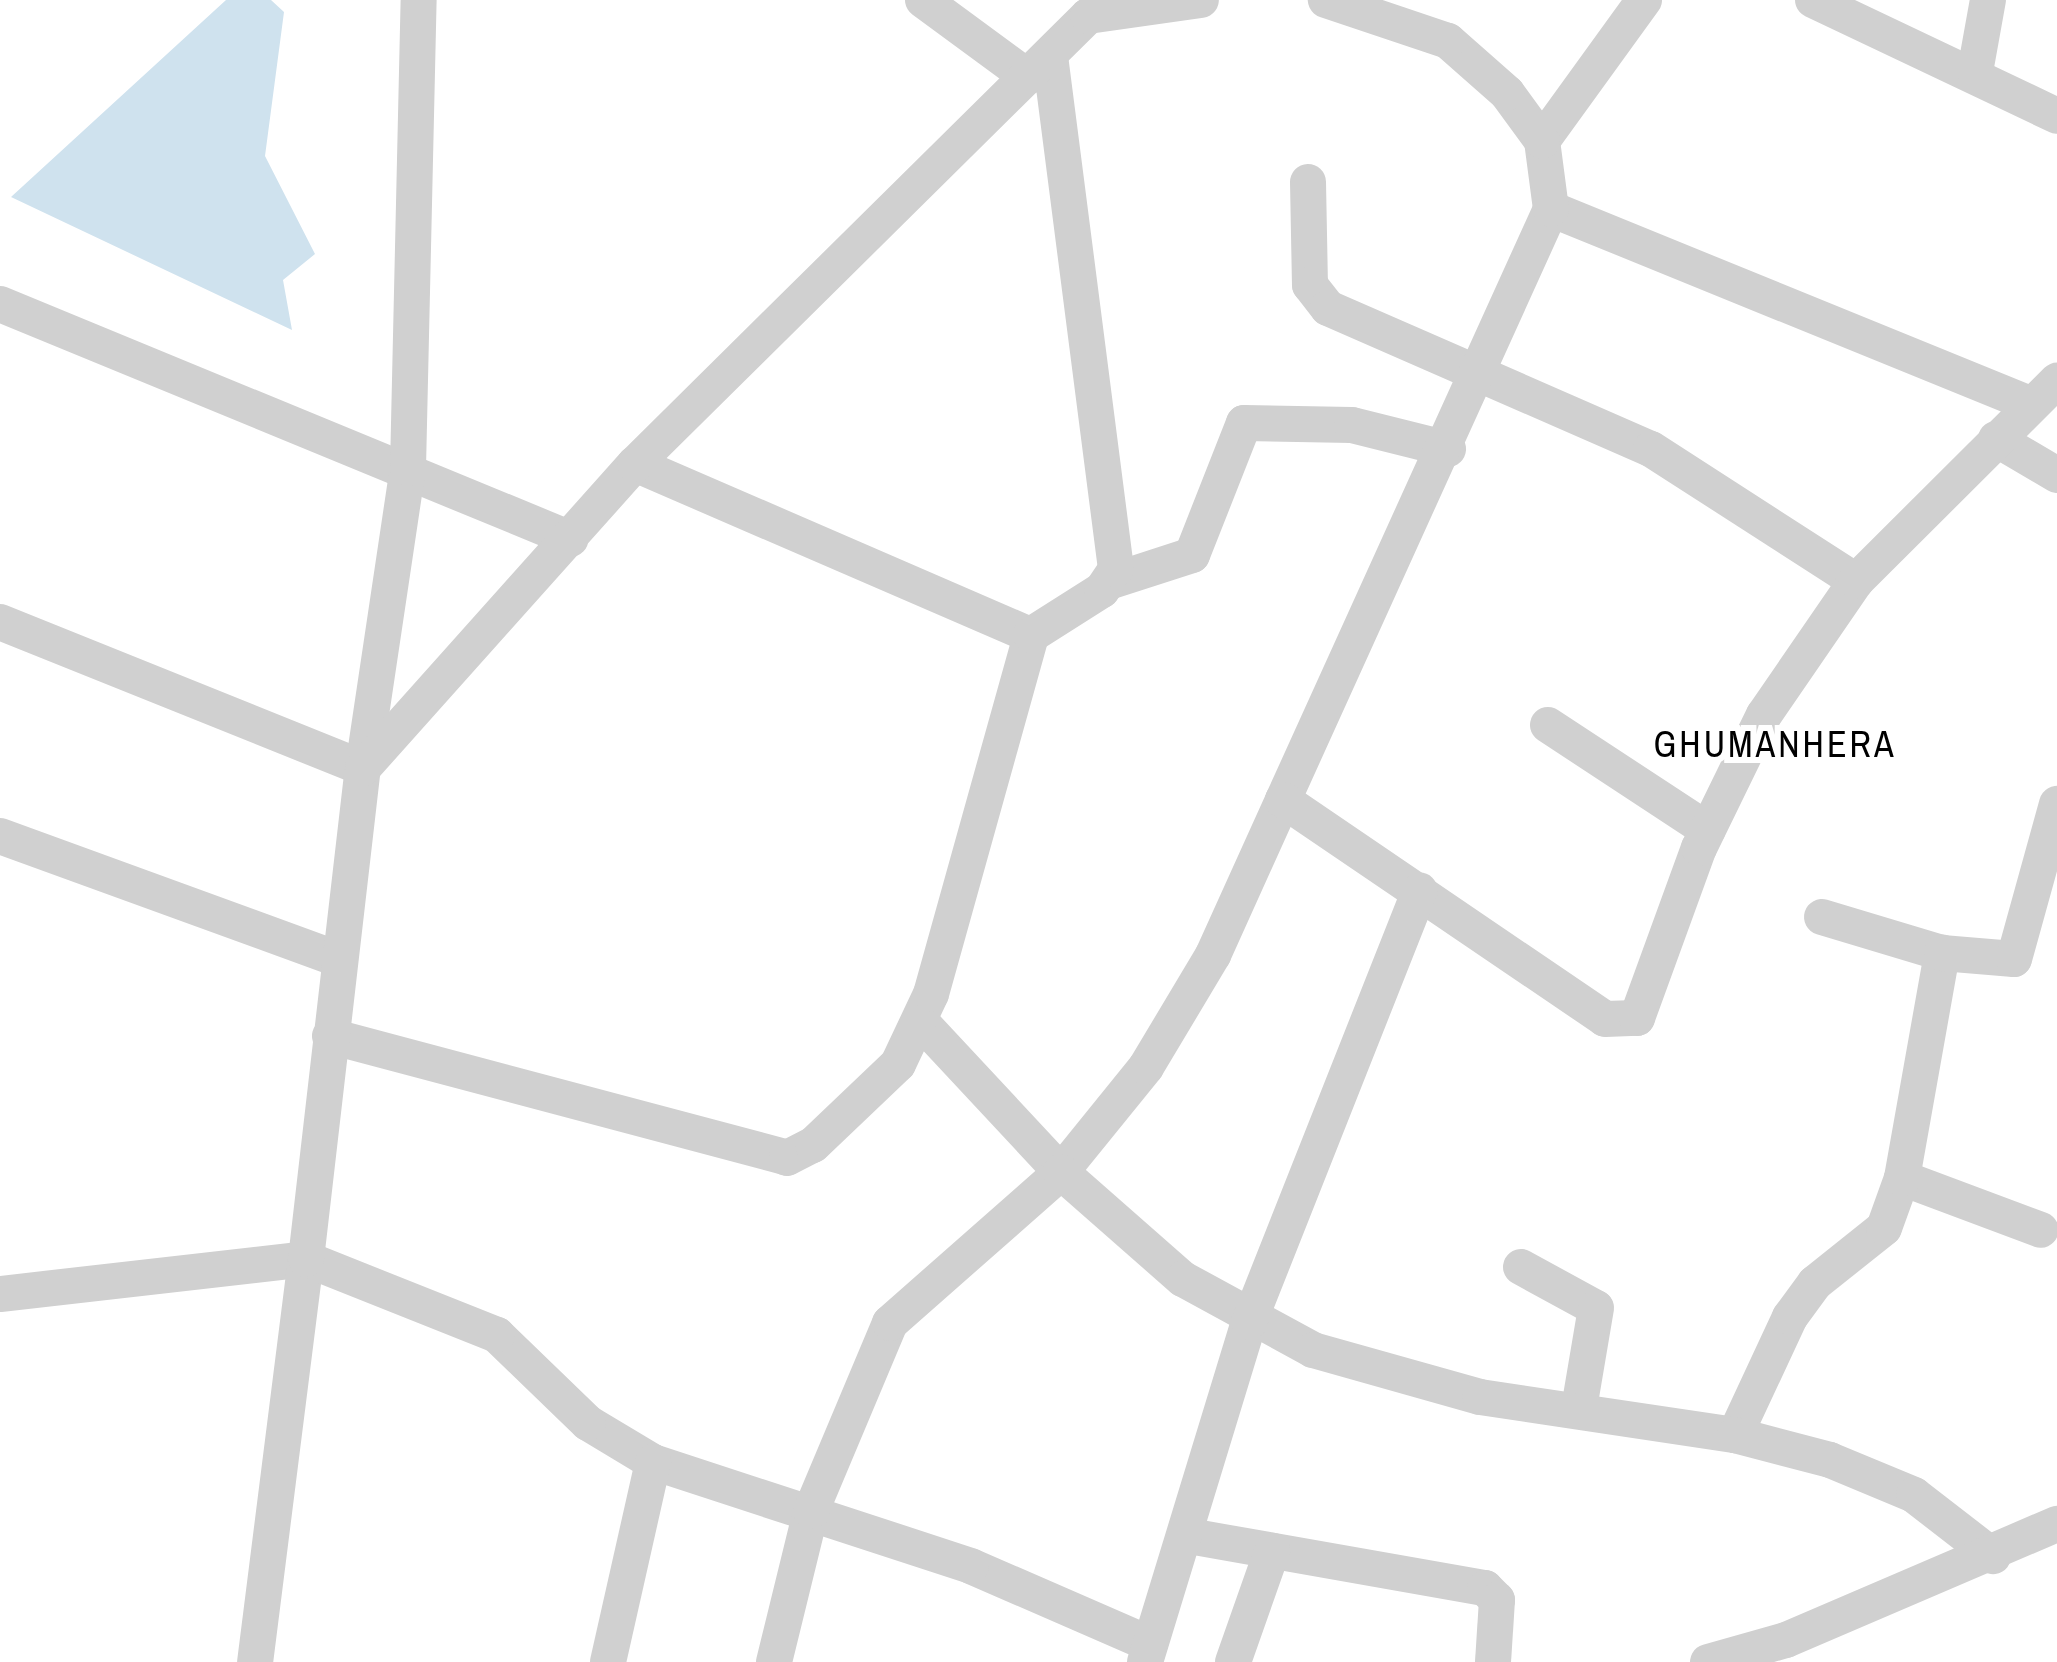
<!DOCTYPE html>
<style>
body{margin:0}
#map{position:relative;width:2057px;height:1662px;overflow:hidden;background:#fff;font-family:"Archivo Narrow",sans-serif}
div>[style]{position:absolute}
.water>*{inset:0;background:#cfe2ee}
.street>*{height:36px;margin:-18px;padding:0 18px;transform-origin:18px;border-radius:18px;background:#d0d0d0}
span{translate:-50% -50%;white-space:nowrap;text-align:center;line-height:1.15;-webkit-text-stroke:12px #fff;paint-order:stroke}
.quarter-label{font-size:36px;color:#000;letter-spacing:3px}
</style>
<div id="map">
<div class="water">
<i style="clip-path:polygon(226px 0,271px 0,284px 12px,265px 156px,315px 254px,283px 280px,292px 330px,11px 197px)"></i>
</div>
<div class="street">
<i style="left:923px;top:0;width:130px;rotate:36.3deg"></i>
<i style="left:1813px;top:0;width:270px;rotate:25.4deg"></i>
<i style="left:1975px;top:72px;width:73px;rotate:-79.8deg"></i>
<i style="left:1542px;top:141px;width:174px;rotate:-54.1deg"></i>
<i style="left:1308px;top:182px;width:103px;rotate:88.9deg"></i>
<i style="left:1310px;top:285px;width:29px;rotate:52deg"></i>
<i style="left:1328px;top:308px;width:352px;rotate:23.6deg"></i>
<i style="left:1651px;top:449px;width:244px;rotate:32.8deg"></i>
<i style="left:1551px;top:209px;width:517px;rotate:22.15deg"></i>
<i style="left:0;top:304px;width:617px;rotate:22.37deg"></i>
<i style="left:1996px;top:439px;width:71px;rotate:30.5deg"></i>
<i style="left:635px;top:464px;width:431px;rotate:23.4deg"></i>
<i style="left:1112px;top:581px;width:84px;rotate:-18deg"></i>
<i style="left:1192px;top:555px;width:142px;rotate:-68.5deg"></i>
<i style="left:1244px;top:423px;width:108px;rotate:1.1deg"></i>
<i style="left:1352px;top:425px;width:99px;rotate:14deg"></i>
<i style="left:0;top:622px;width:391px;rotate:21.9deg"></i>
<i style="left:363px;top:768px;width:303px;rotate:-81.5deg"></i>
<i style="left:408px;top:468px;width:468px;rotate:-88.7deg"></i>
<i style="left:1548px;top:725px;width:191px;rotate:33.3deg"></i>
<i style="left:1283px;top:800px;width:649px;rotate:-65.61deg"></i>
<i style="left:1551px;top:209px;width:69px;rotate:-97.5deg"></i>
<i style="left:1542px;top:141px;width:59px;rotate:-126.1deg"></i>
<i style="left:1507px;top:93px;width:79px;rotate:-138.6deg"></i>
<i style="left:1448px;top:41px;width:129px;rotate:-161.4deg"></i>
<i style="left:0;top:836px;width:362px;rotate:20deg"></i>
<i style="left:1822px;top:917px;width:125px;rotate:16.7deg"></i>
<i style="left:922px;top:1023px;width:204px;rotate:47deg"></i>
<i style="left:1061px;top:1172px;width:135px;rotate:-51deg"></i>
<i style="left:1146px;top:1067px;width:131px;rotate:-59.1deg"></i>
<i style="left:1213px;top:955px;width:170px;rotate:-65.7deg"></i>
<i style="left:1283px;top:800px;width:389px;rotate:34.2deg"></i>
<i style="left:1605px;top:1019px;width:32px;rotate:-2deg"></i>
<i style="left:1637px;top:1018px;width:181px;rotate:-70deg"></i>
<i style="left:1699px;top:848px;width:148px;rotate:-64deg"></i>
<i style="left:1764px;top:715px;width:163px;rotate:-55.5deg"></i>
<i style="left:1856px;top:581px;width:284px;rotate:-44.9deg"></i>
<i style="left:330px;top:1036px;width:473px;rotate:14.9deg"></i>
<i style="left:787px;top:1158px;width:29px;rotate:-27deg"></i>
<i style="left:813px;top:1145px;width:117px;rotate:-43.6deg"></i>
<i style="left:898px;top:1064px;width:77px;rotate:-64.8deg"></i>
<i style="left:931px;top:994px;width:373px;rotate:-74.4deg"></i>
<i style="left:1031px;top:635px;width:84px;rotate:-32.4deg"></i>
<i style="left:1102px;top:590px;width:25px;rotate:-56deg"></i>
<i style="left:1116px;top:569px;width:517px;rotate:-97.33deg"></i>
<i style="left:1902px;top:1178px;width:148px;rotate:20.5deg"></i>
<i style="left:1521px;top:1267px;width:85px;rotate:28.7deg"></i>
<i style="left:1596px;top:1308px;width:102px;rotate:99.6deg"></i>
<i style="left:0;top:1294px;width:308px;rotate:-6.5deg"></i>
<i style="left:306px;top:1259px;width:406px;rotate:97.2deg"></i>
<i style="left:1735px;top:1435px;width:130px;rotate:-65deg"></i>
<i style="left:1790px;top:1317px;width:42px;rotate:-53.7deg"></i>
<i style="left:1815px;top:1283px;width:88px;rotate:-38.6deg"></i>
<i style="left:1884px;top:1228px;width:53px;rotate:-70.2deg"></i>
<i style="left:1902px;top:1178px;width:229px;rotate:-79.9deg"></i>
<i style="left:1942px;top:953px;width:72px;rotate:4.8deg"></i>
<i style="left:2014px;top:959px;width:161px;rotate:-74.5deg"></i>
<i style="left:1189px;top:1536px;width:301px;rotate:10deg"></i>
<i style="left:1485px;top:1588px;width:17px;rotate:45deg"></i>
<i style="left:1497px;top:1600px;width:62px;rotate:93.7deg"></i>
<i style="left:1150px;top:1644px;width:195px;rotate:-156.5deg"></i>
<i style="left:971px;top:1566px;width:335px;rotate:-161.9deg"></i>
<i style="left:653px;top:1462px;width:76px;rotate:-149deg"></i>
<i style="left:588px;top:1423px;width:127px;rotate:-136deg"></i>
<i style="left:497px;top:1335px;width:206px;rotate:-158.3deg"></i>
<i style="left:306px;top:1259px;width:494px;rotate:-83.4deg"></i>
<i style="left:363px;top:768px;width:408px;rotate:-48.2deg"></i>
<i style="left:635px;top:464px;width:637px;rotate:-44.68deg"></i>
<i style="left:1088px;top:16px;width:114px;rotate:-8.1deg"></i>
<i style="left:608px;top:1662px;width:205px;rotate:-77.3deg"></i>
<i style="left:774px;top:1662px;width:155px;rotate:-76.2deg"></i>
<i style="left:811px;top:1511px;width:204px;rotate:-67.2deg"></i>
<i style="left:890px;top:1323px;width:228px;rotate:-41.4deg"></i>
<i style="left:1061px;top:1172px;width:162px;rotate:41.3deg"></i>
<i style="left:1183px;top:1279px;width:148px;rotate:28.6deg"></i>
<i style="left:1313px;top:1350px;width:173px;rotate:15.7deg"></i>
<i style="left:1480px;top:1397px;width:258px;rotate:8.5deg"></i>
<i style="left:1735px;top:1435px;width:98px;rotate:14.7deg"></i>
<i style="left:1830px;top:1460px;width:91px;rotate:22.6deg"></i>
<i style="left:1914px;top:1495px;width:100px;rotate:37.7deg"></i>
<i style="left:1145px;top:1662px;width:356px;rotate:-73deg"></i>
<i style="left:1249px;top:1322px;width:464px;rotate:-68.4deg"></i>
<i style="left:1233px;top:1662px;width:118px;rotate:-70.6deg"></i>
<i style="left:1708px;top:1662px;width:81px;rotate:-15.8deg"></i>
<i style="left:1786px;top:1640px;width:295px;rotate:-23.2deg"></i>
</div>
<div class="quarter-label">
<span style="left:1775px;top:745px">GHUMANHERA</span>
</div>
</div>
